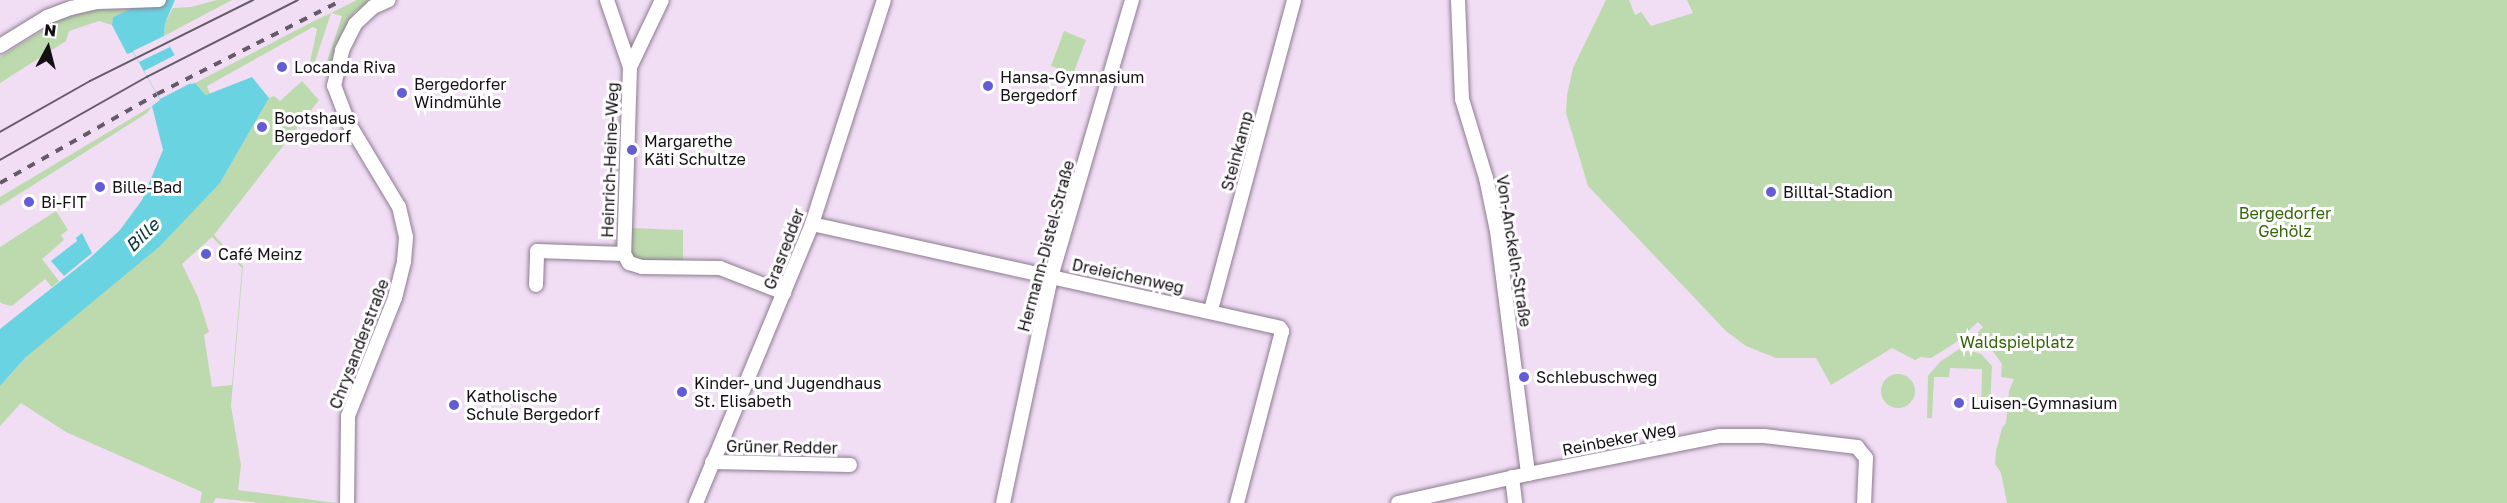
<!DOCTYPE html>
<meta charset="utf-8">
<style>
body{margin:0}
#map{position:relative;width:2507px;height:503px;overflow:hidden;background:#f1def5;font-family:"Golos Text",sans-serif}
div>[style]{position:absolute}
.green>*{inset:0;background:#bcdaad}
.round{border-radius:50%}
.water>*{inset:0;background:#6ad3e1}
.pier>*{inset:0;background:#f1def5}
.roads{filter:drop-shadow(0 0 2px #8c7b90) drop-shadow(0 0 2px #8c7b90)}
.minor>*{height:14px;margin:-7px;padding:0 7px;transform-origin:7px;border-radius:7px;background:#fff}
.tram>*{height:1.5px;margin:-0.75px;padding:0 0.75px;transform-origin:0.75px;border-radius:0.75px;background:#655a67}
.rail>*{height:4px;margin-top:-2px;transform-origin:0;background:repeating-linear-gradient(90deg,#655a67 0 8px,transparent 0 16px)}
.dots>*{width:16px;height:16px;translate:-50% -50%;box-sizing:border-box;border:3px solid #fff;border-radius:50%}
span{translate:-50% -50%;white-space:nowrap;text-align:center;line-height:1.15;-webkit-text-stroke:6px #fff;paint-order:stroke}
.poi-label{font-size:16px;color:#140e15}
.left{translate:0 -50%;text-align:left}
.street-label{font-size:16px;color:#140e15}
.park-label{font-size:16px;color:#336508}
.water-label{font-size:18px;color:#00353b;font-style:italic}
.north{position:absolute;left:18px;top:18px;width:60px;height:60px;-webkit-text-stroke:4px #fff;paint-order:stroke;rotate:7deg;font-size:16px;font-weight:700;line-height:24px;text-align:center;color:#140e15}
.north::after{content:'';display:block;margin:auto;width:21px;height:27px;background:#140e15;clip-path:polygon(50% 0,100% 100%,50% 72%,0 100%)}
</style>
<div id="map">
<div class="green">
<i style="clip-path:polygon(217px 0,232px 0,164px 36px,165px 23px,173px 8px,191px 7px)"></i>
<i style="clip-path:polygon(357px 0,373px 0,355px 11px,341px 34px,328px 72px,324px 71px,342px 16px,331px 13px,311px 74px,309px 67px,317px 29px,313px 27px,207px 86px,210px 94px,206px 95px,195px 83px,312px 22px,331px 13px)"></i>
<i style="clip-path:polygon(1606px 0,1629px 0,1635px 15px,1641px 12px,1651px 26px,1693px 13px,1687px 0,2507px 0,2507px 503px,2007px 503px,2001px 473px,1995px 464px,1996px 451px,2002px 428px,2006px 423px,2009px 391px,2014px 379px,2001px 377px,2002px 364px,1995px 354px,1987px 346px,1972px 339px,1983px 327px,1978px 322px,1955px 343px,1931px 358px,1921px 357px,1915px 360px,1892px 348px,1831px 385px,1816px 358px,1776px 358px,1746px 346px,1727px 332px,1588px 186px,1566px 113px,1567px 95px,1573px 68px)"></i>
<i style="clip-path:polygon(131px 9px,113px 17px,112px 25px,99px 21px,69px 31px,66px 41px,0 83px,0 57px,45px 29px,46px 24px,89px 10px)"></i>
<i style="clip-path:polygon(1064px 31px,1086px 40px,1073px 74px,1051px 66px)"></i>
<i style="clip-path:polygon(evenodd,302px 81px,319px 100px,214px 235px,243px 266px,231px 406px,241px 465px,238px 490px,336px 503px,262px 503px,216px 498px,213px 503px,200px 503px,202px 492px,66px 432px,21px 403px,0 426px,0 386px,26px 357px,220px 183px,269px 98px,274px 96px,280px 101px,302px 81px,212px 237px,242px 268px,232px 385px,212px 387px,204px 335px,209px 332px,198px 297px,182px 264px,212px 237px)"></i>
<i style="clip-path:polygon(152px 106px,147px 113px,0 206px,0 197px)"></i>
<i style="clip-path:polygon(56px 211px,68px 230px,61px 235px,64px 240px,42px 259px,59px 281px,52px 287px,45px 279px,12px 306px,3px 304px,0 302px,0 247px)"></i>
<i style="clip-path:polygon(630px 228px,683px 230px,683px 263px,639px 261px,633px 257px,630px 248px)"></i>
<i style="clip-path:polygon(1961px 348px,1981px 354px,1992px 366px,1990px 406px,1981px 406px,1982px 369px,1950px 368px,1949px 377px,1934px 377px,1932px 418px,1927px 418px,1928px 376px,1941px 361px)"></i>
<i class="round" style="left:1881px;top:374px;width:34px;height:34px"></i>
</div>
<div class="water">
<i style="clip-path:polygon(131px 0,175px 0,165px 23px,164px 36px,191px 84px,195px 83px,206px 95px,252px 77px,269px 98px,220px 183px,160px 246px,26px 357px,0 386px,0 329px,91px 257px,120px 230px,142px 200px,163px 150px,152px 106px,160px 100px,133px 52px,127px 54px,112px 25px,113px 17px,131px 9px)"></i>
<i style="clip-path:polygon(82px 233px,92px 253px,64px 276px,51px 261px,77px 241px,76px 238px)"></i>
</div>
<div class="pier">
<i style="clip-path:polygon(164px 36px,170px 47px,139px 62px,133px 51px)"></i>
<i style="clip-path:polygon(175px 55px,191px 83px,160px 99px,144px 71px)"></i>
</div>
<div class="roads">
<div class="minor">
<i style="left:607px;top:0;width:71px;rotate:71.1deg"></i>
<i style="left:630px;top:67px;width:187px;rotate:91.8deg"></i>
<i style="left:624px;top:254px;width:10px;rotate:61deg"></i>
<i style="left:629px;top:263px;width:14px;rotate:17deg"></i>
<i style="left:642px;top:267px;width:78px;rotate:0.7deg"></i>
<i style="left:720px;top:268px;width:69px;rotate:21.3deg"></i>
<i style="left:1458px;top:0;width:99px;rotate:87.7deg"></i>
<i style="left:1462px;top:99px;width:83px;rotate:73.1deg"></i>
<i style="left:1486px;top:178px;width:54px;rotate:78.3deg"></i>
<i style="left:1497px;top:231px;width:245px;rotate:82.7deg"></i>
<i style="left:0;top:46px;width:55px;rotate:-31.7deg"></i>
<i style="left:47px;top:17px;width:26px;rotate:-21deg"></i>
<i style="left:71px;top:8px;width:28px;rotate:-13deg"></i>
<i style="left:98px;top:2px;width:61px;rotate:-1.9deg"></i>
<i style="left:630px;top:67px;width:74px;rotate:-64.5deg"></i>
<i style="left:812px;top:224px;width:479px;rotate:12.5deg"></i>
<i style="left:1280px;top:328px;width:4px;rotate:56deg"></i>
<i style="left:1282px;top:331px;width:12px;rotate:104deg"></i>
<i style="left:1279px;top:343px;width:165px;rotate:104.7deg"></i>
<i style="left:536px;top:285px;width:34px;rotate:-88deg"></i>
<i style="left:537px;top:251px;width:87px;rotate:2deg"></i>
<i style="left:1211px;top:310px;width:321px;rotate:-75deg"></i>
<i style="left:712px;top:462px;width:138px;rotate:1.2deg"></i>
<i style="left:1512px;top:477px;width:26px;rotate:83deg"></i>
<i style="left:347px;top:503px;width:87px;rotate:-89.3deg"></i>
<i style="left:348px;top:416px;width:127px;rotate:-68.3deg"></i>
<i style="left:395px;top:298px;width:38px;rotate:-76deg"></i>
<i style="left:404px;top:261px;width:24px;rotate:-85deg"></i>
<i style="left:406px;top:237px;width:31px;rotate:-103deg"></i>
<i style="left:399px;top:207px;width:99px;rotate:-121deg"></i>
<i style="left:348px;top:122px;width:39px;rotate:-111deg"></i>
<i style="left:334px;top:86px;width:37px;rotate:-77deg"></i>
<i style="left:342px;top:50px;width:29px;rotate:-63deg"></i>
<i style="left:355px;top:24px;width:25px;rotate:-43deg"></i>
<i style="left:373px;top:7px;width:17px;rotate:-24deg"></i>
<i style="left:696px;top:503px;width:302px;rotate:-67.4deg"></i>
<i style="left:812px;top:224px;width:235px;rotate:-72.2deg"></i>
<i style="left:1003px;top:503px;width:231px;rotate:-78deg"></i>
<i style="left:1051px;top:277px;width:289px;rotate:-73.7deg"></i>
<i style="left:1398px;top:503px;width:133px;rotate:-12.6deg"></i>
<i style="left:1528px;top:474px;width:196px;rotate:-11.2deg"></i>
<i style="left:1720px;top:436px;width:44px"></i>
<i style="left:1764px;top:436px;width:94px;rotate:6.7deg"></i>
<i style="left:1857px;top:447px;width:14px;rotate:51deg"></i>
<i style="left:1866px;top:458px;width:45px;rotate:92.5deg"></i>
</div>
</div>
<div class="tram">
<i style="left:0;top:132px;width:103px;rotate:-29.5deg"></i>
<i style="left:90px;top:81px;width:182px;rotate:-26.4deg"></i>
<i style="left:0;top:160px;width:169px;rotate:-29.5deg"></i>
<i style="left:147px;top:77px;width:169px;rotate:-27deg"></i>
</div>
<div class="rail">
<i style="left:0;top:183px;width:180px;rotate:-29.5deg"></i>
<i style="left:157px;top:94px;width:208px;rotate:-26.9deg"></i>
</div>
<div class="dots">
<i style="left:282px;top:67px;background:#635cd4"></i>
<i style="left:988px;top:86px;background:#635cd4"></i>
<i style="left:402px;top:93px;background:#635cd4"></i>
<i style="left:262px;top:127px;background:#635cd4"></i>
<i style="left:632px;top:150px;background:#635cd4"></i>
<i style="left:100px;top:187px;background:#635cd4"></i>
<i style="left:1771px;top:192px;background:#635cd4"></i>
<i style="left:29px;top:202px;background:#635cd4"></i>
<i style="left:206px;top:254px;background:#635cd4"></i>
<i style="left:1524px;top:377px;background:#635cd4"></i>
<i style="left:682px;top:392px;background:#635cd4"></i>
<i style="left:1959px;top:403px;background:#635cd4"></i>
<i style="left:454px;top:405px;background:#635cd4"></i>
</div>
<div class="poi-label">
<span class="left" style="left:294px;top:67px">Locanda Riva</span>
<span class="left" style="left:1000px;top:86px">Hansa-Gymnasium<br>Bergedorf</span>
<span class="left" style="left:414px;top:93px">Bergedorfer<br>Windmühle</span>
<span class="left" style="left:274px;top:127px">Bootshaus<br>Bergedorf</span>
<span class="left" style="left:644px;top:150px">Margarethe<br>Käti Schultze</span>
<span class="left" style="left:112px;top:187px">Bille-Bad</span>
<span class="left" style="left:1783px;top:192px">Billtal-Stadion</span>
<span class="left" style="left:41px;top:202px">Bi-FIT</span>
<span class="left" style="left:218px;top:254px">Café Meinz</span>
<span class="left" style="left:1536px;top:377px">Schlebuschweg</span>
<span class="left" style="left:694px;top:392px">Kinder- und Jugendhaus<br>St. Elisabeth</span>
<span class="left" style="left:466px;top:405px">Katholische<br>Schule Bergedorf</span>
<span class="left" style="left:1971px;top:403px">Luisen-Gymnasium</span>
</div>
<div class="street-label">
<span style="left:1237px;top:151px;rotate:-75deg">Steinkamp</span>
<span style="left:610px;top:160px;rotate:-88deg">Heinrich-Heine-Weg</span>
<span style="left:1046px;top:246px;rotate:-75deg">Hermann-Distel-Straße</span>
<span style="left:784px;top:249px;rotate:-69deg">Grasredder</span>
<span style="left:1514px;top:251px;rotate:81deg">Von-Anckeln-Straße</span>
<span style="left:1128px;top:276px;rotate:12deg">Dreieichenweg</span>
<span style="left:359px;top:344px;rotate:-69deg">Chrysanderstraße</span>
<span style="left:1619px;top:439px;rotate:-11deg">Reinbeker Weg</span>
<span style="left:782px;top:447px;rotate:1deg">Grüner Redder</span>
</div>
<div class="park-label">
<span style="left:2285px;top:222px">Bergedorfer<br>Gehölz</span>
<span style="left:2017px;top:342px">Waldspielplatz</span>
</div>
<div class="water-label">
<span style="left:142px;top:235px;rotate:-44deg">Bille</span>
</div>
<div class="north">N</div>
</div>
